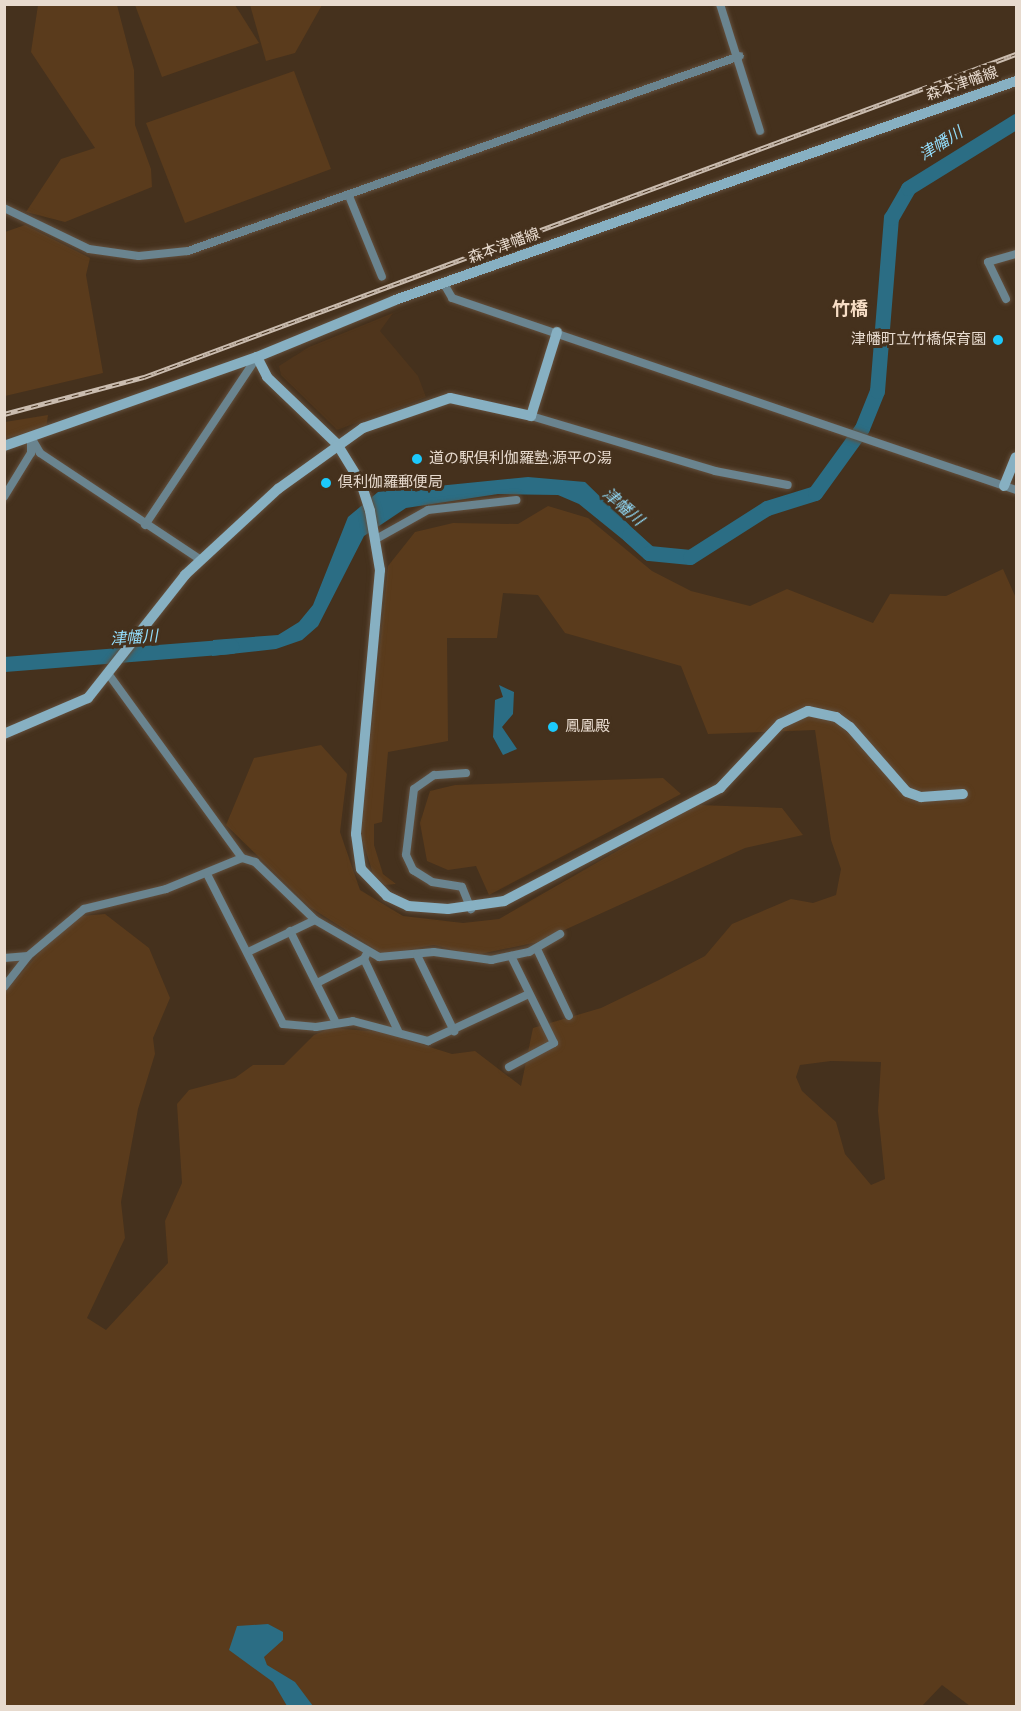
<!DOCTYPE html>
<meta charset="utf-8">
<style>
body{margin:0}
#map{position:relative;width:1021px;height:1711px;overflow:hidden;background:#45311d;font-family:Raleway,"Noto Sans JP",sans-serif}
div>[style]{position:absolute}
.built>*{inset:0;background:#4f351c}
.green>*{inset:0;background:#5a3b1c}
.water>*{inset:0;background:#2b6d84}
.river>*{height:15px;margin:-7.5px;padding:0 7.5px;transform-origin:7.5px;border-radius:7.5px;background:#2b6d84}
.roads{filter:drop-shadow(0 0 2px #624f3d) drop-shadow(0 0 2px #624f3d)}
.street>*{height:8px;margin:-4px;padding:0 4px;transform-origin:4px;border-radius:4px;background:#6a848f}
.secondary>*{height:10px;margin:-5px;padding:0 5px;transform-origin:5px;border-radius:5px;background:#87b0c2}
.rail>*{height:4.5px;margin-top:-2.25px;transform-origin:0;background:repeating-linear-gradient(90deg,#45311d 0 7px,#cabcaf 0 14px);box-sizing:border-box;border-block:2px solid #cabcaf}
.dots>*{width:16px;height:16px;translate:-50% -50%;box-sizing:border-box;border:3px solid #45311d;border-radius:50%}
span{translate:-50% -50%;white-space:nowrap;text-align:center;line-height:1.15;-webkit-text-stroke:6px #45311d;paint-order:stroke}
.street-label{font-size:15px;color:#e7dace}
.poi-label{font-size:15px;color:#e7dace}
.right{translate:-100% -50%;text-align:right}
.left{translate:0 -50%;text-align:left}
.water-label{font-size:16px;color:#93ddfb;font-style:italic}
.quarter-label{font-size:18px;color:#f7ddc5;font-weight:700}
.frame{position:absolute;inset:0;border:6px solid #e7dace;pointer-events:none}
</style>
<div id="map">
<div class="built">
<i style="clip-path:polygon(393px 313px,380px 331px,418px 376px,426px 397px,337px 430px,281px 375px,279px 366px,309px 347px)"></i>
</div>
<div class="green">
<i style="clip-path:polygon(38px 5px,117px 5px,134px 70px,135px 125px,151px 169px,152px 187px,65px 222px,26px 212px,61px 159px,95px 148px,31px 52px)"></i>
<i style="clip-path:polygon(135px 5px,235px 5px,259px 43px,162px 77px)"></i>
<i style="clip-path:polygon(250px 5px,250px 4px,322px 5px,295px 53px,266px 61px)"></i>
<i style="clip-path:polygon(294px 71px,331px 169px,185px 223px,146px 123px)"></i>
<i style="clip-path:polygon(25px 225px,90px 258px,86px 275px,103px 373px,5px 396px,5px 232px)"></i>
<i style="clip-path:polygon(48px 415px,46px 429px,5px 438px,5px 422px)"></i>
<i style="clip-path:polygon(evenodd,548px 506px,588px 518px,652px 571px,691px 591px,750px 606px,787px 589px,873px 623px,890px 594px,946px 596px,1003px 569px,1016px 598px,1016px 1706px,970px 1706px,942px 1685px,922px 1706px,5px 1706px,4px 993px,49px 942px,81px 916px,105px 914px,149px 948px,170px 998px,153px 1038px,155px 1054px,138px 1109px,121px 1202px,125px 1238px,87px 1318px,106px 1330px,168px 1263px,165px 1221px,182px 1183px,177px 1104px,189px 1090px,235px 1078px,253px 1065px,284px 1065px,314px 1035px,331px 1028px,382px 1032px,452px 1054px,475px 1051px,521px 1086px,533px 1028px,601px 1008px,659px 980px,705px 956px,732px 924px,791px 899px,813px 903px,836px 895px,841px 869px,831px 840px,815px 730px,708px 734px,681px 666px,565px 633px,538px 595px,503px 593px,497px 638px,447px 638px,448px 741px,388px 752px,382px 822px,374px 824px,374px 845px,383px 874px,396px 884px,385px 885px,373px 874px,361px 835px,388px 566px,415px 532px,453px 523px,518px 524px,548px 506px,831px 1061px,881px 1062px,878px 1111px,885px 1179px,871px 1185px,845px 1154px,836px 1122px,802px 1091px,796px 1077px,800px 1065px,831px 1061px)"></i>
<i style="clip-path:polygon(321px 745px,347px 774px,340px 832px,360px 890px,403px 916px,463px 923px,499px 919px,697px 805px,782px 808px,803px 835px,745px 848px,538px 942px,475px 955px,434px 945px,383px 954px,310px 907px,226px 825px,254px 758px)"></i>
<i style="clip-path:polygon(663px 778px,681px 794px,489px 895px,476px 866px,448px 870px,427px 861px,420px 823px,430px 791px,455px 785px)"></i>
</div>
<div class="water">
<i style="clip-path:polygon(528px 477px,585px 482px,648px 543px,637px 551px,579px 504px,558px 495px,498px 494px,406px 508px,364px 536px,318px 626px,302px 640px,276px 649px,212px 656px,213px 640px,278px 635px,299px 622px,313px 605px,348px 517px,378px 492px)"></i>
<i style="clip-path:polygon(499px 685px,514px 692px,513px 714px,502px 727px,517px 749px,503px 755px,493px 737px,495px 700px,503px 697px)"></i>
<i style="clip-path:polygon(268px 1624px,283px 1632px,283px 1640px,264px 1657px,267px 1665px,295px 1682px,313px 1706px,287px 1706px,273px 1682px,229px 1650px,237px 1626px)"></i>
</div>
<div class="river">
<i style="left:629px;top:535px;width:27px;rotate:42deg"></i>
<i style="left:649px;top:553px;width:41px;rotate:5.6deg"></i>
<i style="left:690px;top:557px;width:91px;rotate:-32.5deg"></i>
<i style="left:767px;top:508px;width:50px;rotate:-17.4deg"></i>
<i style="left:815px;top:493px;width:80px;rotate:-54.1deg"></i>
<i style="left:862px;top:428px;width:40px;rotate:-68deg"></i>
<i style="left:877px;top:391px;width:174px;rotate:-85.4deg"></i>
<i style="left:891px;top:218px;width:34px;rotate:-60deg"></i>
<i style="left:908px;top:188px;width:127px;rotate:-31.8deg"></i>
<i style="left:4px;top:664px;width:228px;rotate:-4.5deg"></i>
</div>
<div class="roads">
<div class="street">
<i style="left:720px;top:4px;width:133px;rotate:72.5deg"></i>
<i style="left:349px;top:196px;width:87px;rotate:67.8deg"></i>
<i style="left:4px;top:208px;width:94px;rotate:25.8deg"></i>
<i style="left:89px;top:249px;width:50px;rotate:8deg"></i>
<i style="left:139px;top:256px;width:49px;rotate:-5.8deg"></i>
<i style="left:188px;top:251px;width:585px;rotate:-19.46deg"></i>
<i style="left:444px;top:284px;width:16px;rotate:60deg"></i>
<i style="left:452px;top:298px;width:596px;rotate:18.8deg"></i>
<i style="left:1006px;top:299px;width:41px;rotate:-115.9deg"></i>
<i style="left:988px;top:262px;width:29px;rotate:-16deg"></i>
<i style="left:531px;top:416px;width:192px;rotate:16.6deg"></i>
<i style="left:715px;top:471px;width:74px;rotate:10.9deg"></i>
<i style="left:32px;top:439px;width:16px;rotate:60deg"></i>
<i style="left:40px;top:453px;width:193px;rotate:33.6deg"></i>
<i style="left:4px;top:497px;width:52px;rotate:-58.5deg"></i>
<i style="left:31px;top:453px;width:12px;rotate:-90deg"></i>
<i style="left:145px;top:525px;width:202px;rotate:-56.3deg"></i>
<i style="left:376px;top:539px;width:60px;rotate:-29.1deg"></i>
<i style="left:428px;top:510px;width:89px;rotate:-6.5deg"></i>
<i style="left:466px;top:773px;width:32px;rotate:176deg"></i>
<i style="left:434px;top:775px;width:24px;rotate:145deg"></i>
<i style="left:414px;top:789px;width:66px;rotate:96.9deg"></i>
<i style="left:406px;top:855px;width:17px;rotate:65deg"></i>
<i style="left:413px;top:870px;width:22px;rotate:32deg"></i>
<i style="left:432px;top:882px;width:30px;rotate:9deg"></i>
<i style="left:462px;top:887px;width:24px;rotate:68deg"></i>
<i style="left:242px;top:858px;width:14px;rotate:17deg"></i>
<i style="left:255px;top:862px;width:83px;rotate:44deg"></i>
<i style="left:315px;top:920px;width:74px;rotate:30deg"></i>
<i style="left:379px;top:957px;width:55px;rotate:-5.2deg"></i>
<i style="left:434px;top:952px;width:58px;rotate:8deg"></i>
<i style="left:491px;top:960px;width:39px;rotate:-12deg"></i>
<i style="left:529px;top:952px;width:36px;rotate:-30deg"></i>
<i style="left:207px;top:874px;width:168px;rotate:63.1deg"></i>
<i style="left:283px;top:1024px;width:33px;rotate:5deg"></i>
<i style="left:316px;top:1027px;width:37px;rotate:-9deg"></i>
<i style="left:353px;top:1021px;width:78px;rotate:14.9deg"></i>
<i style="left:428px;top:1041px;width:111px;rotate:-25deg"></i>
<i style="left:290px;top:931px;width:101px;rotate:63.4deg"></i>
<i style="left:537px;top:949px;width:74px;rotate:64.5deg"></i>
<i style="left:248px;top:952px;width:74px;rotate:-25.5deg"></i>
<i style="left:367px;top:953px;width:7px;rotate:117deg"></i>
<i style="left:364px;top:959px;width:80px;rotate:64.7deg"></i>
<i style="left:417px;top:955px;width:85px;rotate:64deg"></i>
<i style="left:4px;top:958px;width:24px;rotate:-5deg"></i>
<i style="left:28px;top:956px;width:73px;rotate:-40deg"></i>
<i style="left:84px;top:909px;width:84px;rotate:-13.7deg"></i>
<i style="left:166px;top:889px;width:82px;rotate:-22.2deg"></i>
<i style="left:242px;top:858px;width:225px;rotate:-126deg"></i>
<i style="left:317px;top:983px;width:53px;rotate:-27.1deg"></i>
<i style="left:4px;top:987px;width:39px;rotate:-52deg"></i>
<i style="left:509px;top:1067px;width:51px;rotate:-28.1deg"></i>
<i style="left:554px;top:1043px;width:97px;rotate:-116.3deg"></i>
</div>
<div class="secondary">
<i style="left:257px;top:357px;width:22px;rotate:63deg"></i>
<i style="left:267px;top:377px;width:97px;rotate:43.7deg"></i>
<i style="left:337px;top:444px;width:46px;rotate:58.4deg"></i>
<i style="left:361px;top:483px;width:29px;rotate:72deg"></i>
<i style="left:370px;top:511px;width:60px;rotate:80.4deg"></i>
<i style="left:380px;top:570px;width:265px;rotate:95.2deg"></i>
<i style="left:356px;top:834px;width:35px;rotate:82deg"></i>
<i style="left:361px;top:869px;width:37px;rotate:46deg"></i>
<i style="left:387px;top:896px;width:23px;rotate:25deg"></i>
<i style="left:408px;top:906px;width:40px;rotate:4.3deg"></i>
<i style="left:448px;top:909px;width:57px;rotate:-8.1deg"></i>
<i style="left:504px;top:901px;width:244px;rotate:-27.6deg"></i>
<i style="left:720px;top:788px;width:88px;rotate:-46.8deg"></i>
<i style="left:780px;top:724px;width:31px;rotate:-25deg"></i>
<i style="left:808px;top:711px;width:29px;rotate:12deg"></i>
<i style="left:836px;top:717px;width:17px;rotate:36deg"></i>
<i style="left:850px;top:727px;width:86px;rotate:48.8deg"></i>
<i style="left:907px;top:792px;width:15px;rotate:20deg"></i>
<i style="left:921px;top:797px;width:42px;rotate:-4.1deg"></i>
<i style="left:4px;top:446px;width:268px;rotate:-19.4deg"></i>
<i style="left:257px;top:357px;width:149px;rotate:-22.4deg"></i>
<i style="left:395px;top:300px;width:658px;rotate:-19.43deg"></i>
<i style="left:1004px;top:486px;width:31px;rotate:-68deg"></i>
<i style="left:4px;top:734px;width:91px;rotate:-23.2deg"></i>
<i style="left:88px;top:698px;width:157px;rotate:-51.7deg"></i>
<i style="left:185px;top:575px;width:127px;rotate:-42.8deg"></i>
<i style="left:278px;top:489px;width:105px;rotate:-35.7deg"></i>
<i style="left:363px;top:428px;width:92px;rotate:-19deg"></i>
<i style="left:450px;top:398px;width:83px;rotate:12.5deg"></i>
<i style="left:531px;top:416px;width:88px;rotate:-72.8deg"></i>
</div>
</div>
<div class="rail">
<i style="left:4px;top:414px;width:145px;rotate:-14.8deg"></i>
<i style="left:144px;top:377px;width:930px;rotate:-20.33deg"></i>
</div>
<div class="dots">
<i style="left:998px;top:340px;background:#1cc9fc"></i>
<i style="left:417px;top:459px;background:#1cc9fc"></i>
<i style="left:326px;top:483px;background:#1cc9fc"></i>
<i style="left:553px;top:727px;background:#1cc9fc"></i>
</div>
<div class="street-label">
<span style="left:962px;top:84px;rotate:-19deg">森本津幡線</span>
<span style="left:504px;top:246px;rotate:-20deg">森本津幡線</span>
</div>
<div class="poi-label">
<span class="right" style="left:986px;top:340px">津幡町立竹橋保育園</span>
<span class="left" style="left:429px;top:459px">道の駅倶利伽羅塾;源平の湯</span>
<span class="left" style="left:338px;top:483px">倶利伽羅郵便局</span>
<span class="left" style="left:565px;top:727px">鳳凰殿</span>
</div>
<div class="water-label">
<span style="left:941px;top:144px;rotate:-32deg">津幡川</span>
<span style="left:623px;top:507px;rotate:41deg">津幡川</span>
<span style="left:134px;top:638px;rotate:-4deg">津幡川</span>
</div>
<div class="quarter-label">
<span style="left:850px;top:309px">竹橋</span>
</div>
<div class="frame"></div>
</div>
